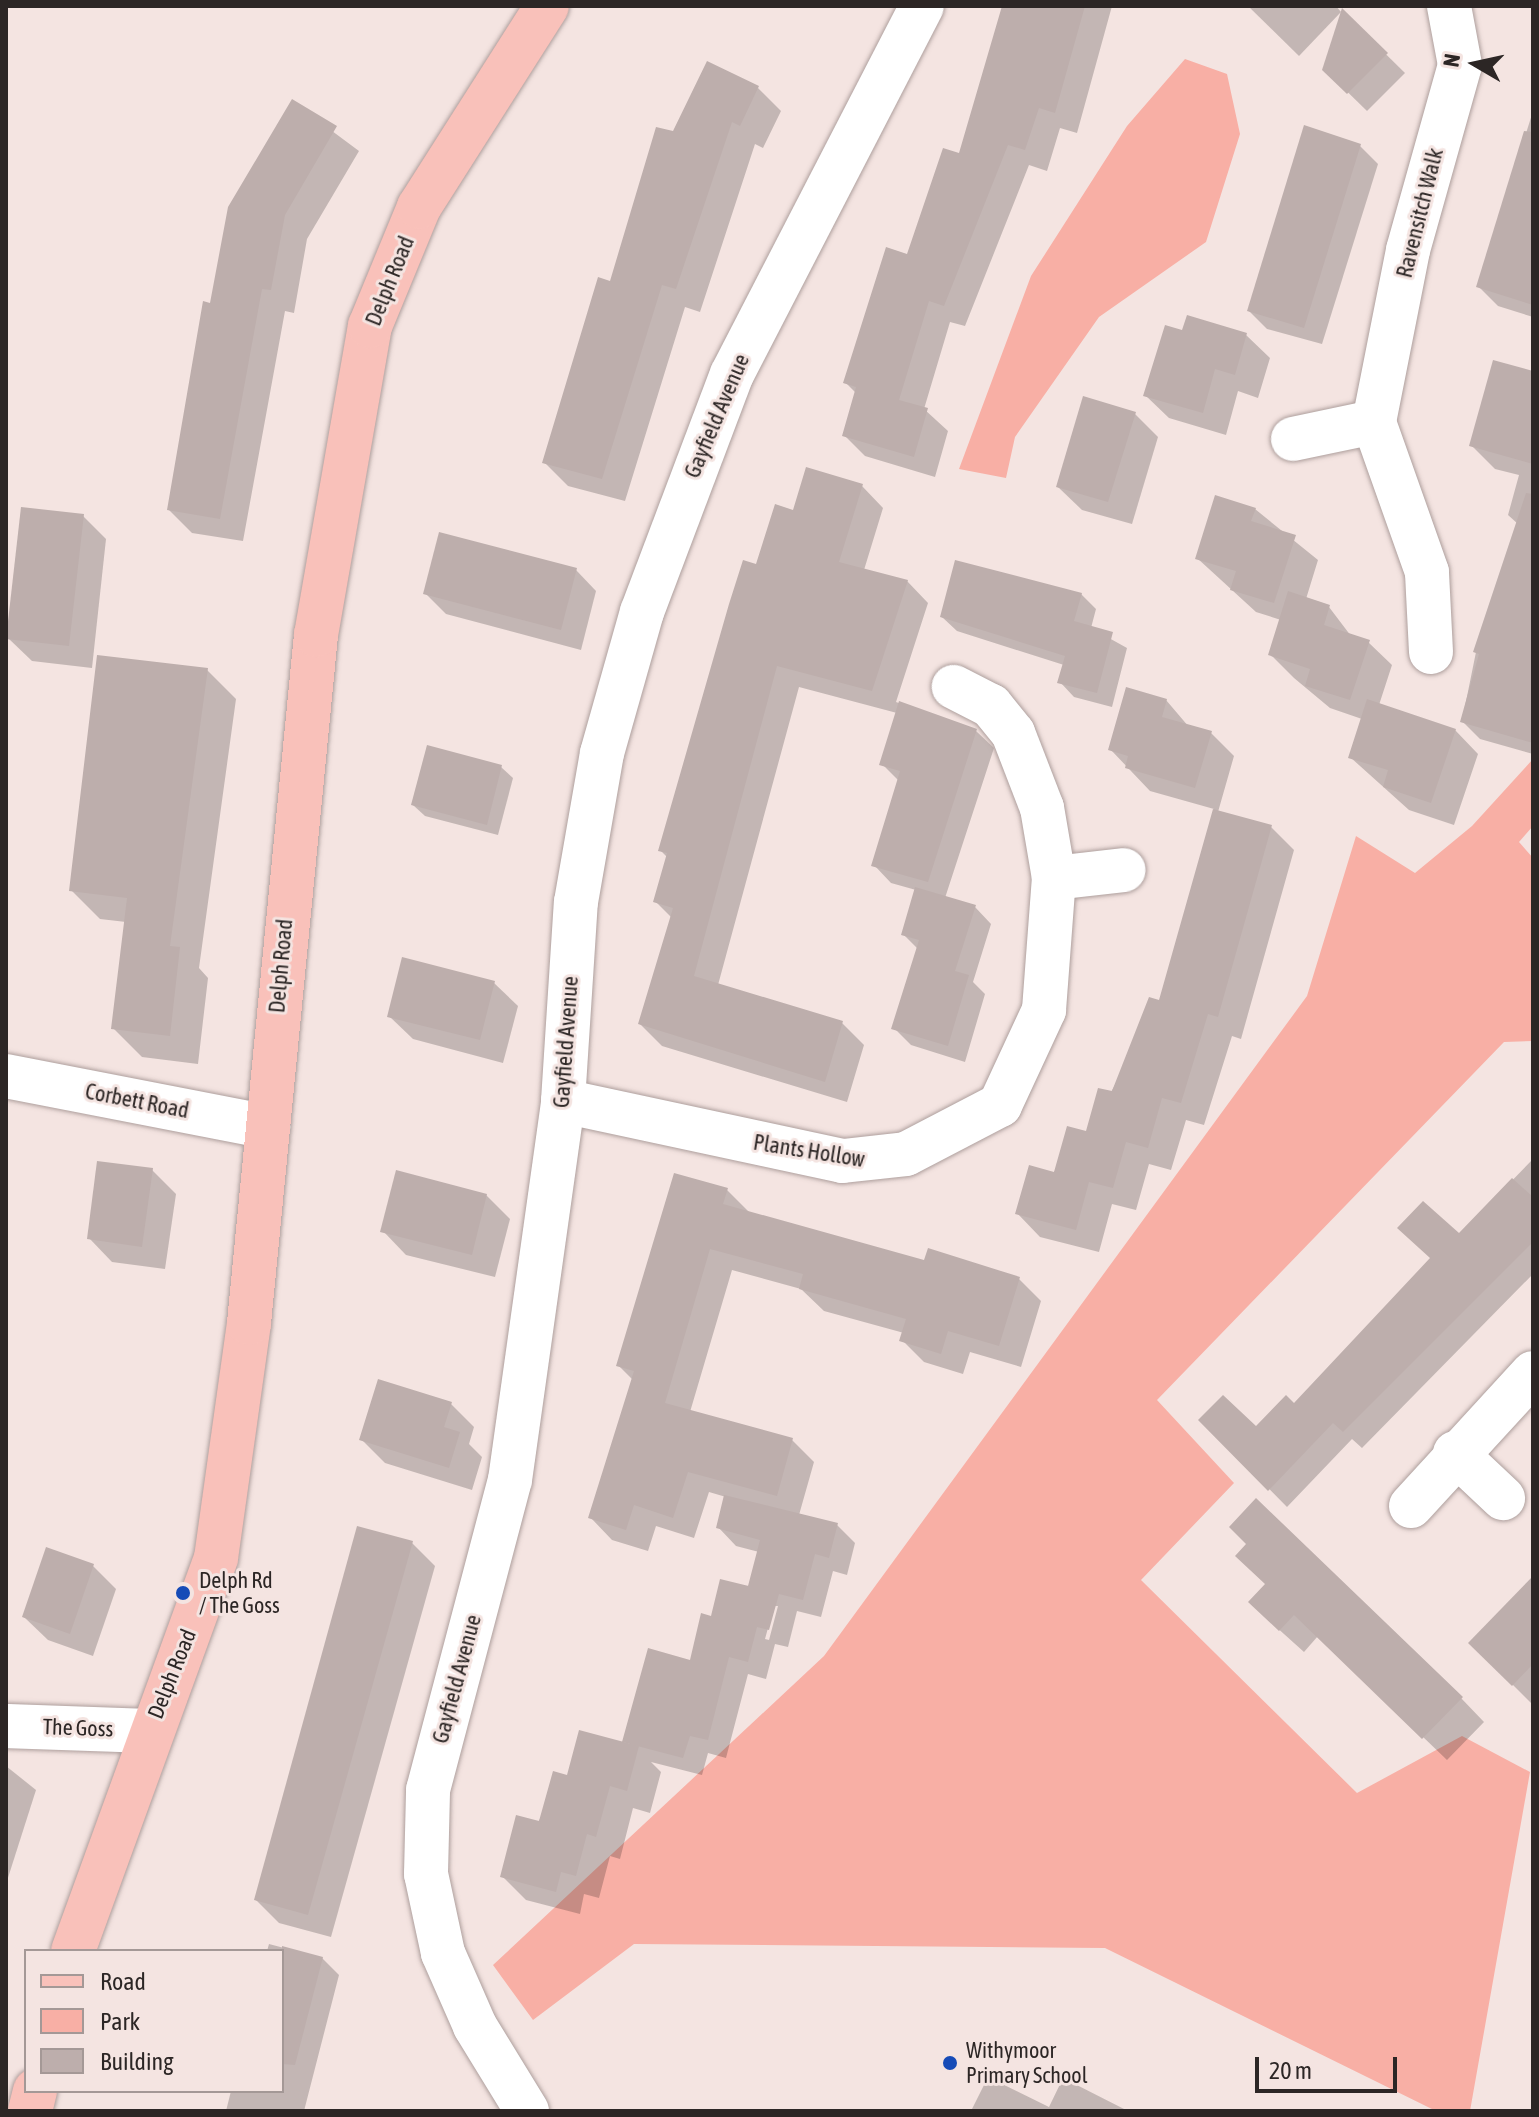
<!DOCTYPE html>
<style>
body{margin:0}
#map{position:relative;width:1539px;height:2117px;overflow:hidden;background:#f4e4e1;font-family:"Asap Condensed",sans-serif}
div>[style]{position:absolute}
.green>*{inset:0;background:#f8afa5}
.shadow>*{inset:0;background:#0003}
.building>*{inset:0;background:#bdaeac}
.roads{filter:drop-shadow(0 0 2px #ae9f9d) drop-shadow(0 0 2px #ae9f9d)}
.minor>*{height:44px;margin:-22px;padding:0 22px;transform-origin:22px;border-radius:22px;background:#fff}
.major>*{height:44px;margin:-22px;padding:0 22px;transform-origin:22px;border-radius:22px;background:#f9c1ba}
.dots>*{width:22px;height:22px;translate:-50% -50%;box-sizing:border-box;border:4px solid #f4e4e1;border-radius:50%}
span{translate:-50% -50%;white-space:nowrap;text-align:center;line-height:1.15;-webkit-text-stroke:6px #f4e4e1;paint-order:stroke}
.street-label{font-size:22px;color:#2c2625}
.poi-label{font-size:22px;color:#2c2625}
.left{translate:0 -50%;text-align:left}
.frame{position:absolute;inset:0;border:8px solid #2c2625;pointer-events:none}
.legend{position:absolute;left:24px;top:1949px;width:260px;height:144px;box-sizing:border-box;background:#f4e4e1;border:2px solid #a49896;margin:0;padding:10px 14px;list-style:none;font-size:24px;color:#2c2625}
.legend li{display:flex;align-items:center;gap:16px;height:40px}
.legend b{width:40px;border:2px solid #a49896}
.north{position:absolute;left:1435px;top:24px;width:80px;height:80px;-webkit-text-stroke:6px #f4e4e1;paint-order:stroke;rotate:279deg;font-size:22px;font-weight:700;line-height:32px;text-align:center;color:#2c2625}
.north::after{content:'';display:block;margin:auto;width:28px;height:36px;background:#2c2625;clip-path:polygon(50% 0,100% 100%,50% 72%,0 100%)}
.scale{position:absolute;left:1255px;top:2057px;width:142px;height:36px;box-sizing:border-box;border:4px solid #2c2625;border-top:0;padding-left:10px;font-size:24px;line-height:28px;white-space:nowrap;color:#2c2625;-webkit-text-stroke:6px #f4e4e1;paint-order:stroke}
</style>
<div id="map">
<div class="green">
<i style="clip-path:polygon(1185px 59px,1227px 74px,1240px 134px,1206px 242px,1099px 317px,1015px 437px,1006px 478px,959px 469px,1031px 276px,1127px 126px)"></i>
<i style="clip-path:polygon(1533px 759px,1533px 826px,1519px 842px,1533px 858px,1533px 1041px,1504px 1042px,1157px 1400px,1234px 1483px,1141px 1580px,1357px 1793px,1462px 1736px,1530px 1772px,1470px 2111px,1436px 2111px,1105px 1948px,634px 1944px,533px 2020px,493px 1965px,824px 1656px,1307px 996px,1356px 836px,1415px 873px,1472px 826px)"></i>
</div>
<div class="shadow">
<i style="clip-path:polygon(1024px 6px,1112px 6px,1077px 133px,1060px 128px,1047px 171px,1029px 165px,965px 326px,950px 322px,924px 409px,948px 431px,935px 477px,865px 456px,844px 435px,856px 393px,846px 383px,960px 156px)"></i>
<i style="clip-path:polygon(1248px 6px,1336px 6px,1341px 12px,1299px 56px)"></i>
<i style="clip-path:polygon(1343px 12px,1405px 73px,1367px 111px,1324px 69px)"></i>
<i style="clip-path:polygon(758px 88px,781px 111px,763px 148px,755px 144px,700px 312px,685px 307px,625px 501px,568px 486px,544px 462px,675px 133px)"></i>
<i style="clip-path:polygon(293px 102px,359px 151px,307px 239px,294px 313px,285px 311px,243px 541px,192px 533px,169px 510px,212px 305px)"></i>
<i style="clip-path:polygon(1533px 111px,1533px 317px,1498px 306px,1478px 286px)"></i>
<i style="clip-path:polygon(1360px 146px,1378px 164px,1322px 344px,1267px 329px,1249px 311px)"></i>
<i style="clip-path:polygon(1183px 333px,1246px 335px,1270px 358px,1258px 398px,1238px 391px,1226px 435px,1169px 418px,1145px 395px)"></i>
<i style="clip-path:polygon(1533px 373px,1533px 754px,1480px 739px,1462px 721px,1476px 652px,1518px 524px,1508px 515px,1519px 475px,1495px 469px,1471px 445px)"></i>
<i style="clip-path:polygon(1134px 413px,1158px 437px,1132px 524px,1082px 510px,1058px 487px)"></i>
<i style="clip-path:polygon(862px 486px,883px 508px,864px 570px,907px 581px,928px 603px,896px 702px,976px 731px,994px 748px,945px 898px,975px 907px,991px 924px,973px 982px,985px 994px,965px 1062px,911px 1045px,894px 1028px,918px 949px,903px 934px,916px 890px,891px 883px,874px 865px,899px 781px,882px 764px,897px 713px,799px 687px,718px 985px,842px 1023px,864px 1045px,847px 1102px,662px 1046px,640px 1024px,672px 918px,655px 901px,668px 858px,660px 850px,758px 566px,794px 513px)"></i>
<i style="clip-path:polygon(1255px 509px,1318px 560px,1306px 599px,1329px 607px,1351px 636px,1368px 642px,1392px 665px,1379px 705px,1455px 730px,1478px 754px,1454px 825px,1409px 810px,1350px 757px,1362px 719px,1330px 708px,1294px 678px,1271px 655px,1281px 620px,1256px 612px,1197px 558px)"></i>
<i style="clip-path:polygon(83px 516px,106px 539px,92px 668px,32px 661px,8px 638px)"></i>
<i style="clip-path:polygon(576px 570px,596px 591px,581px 650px,446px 614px,425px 593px)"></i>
<i style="clip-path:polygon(1081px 594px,1096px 609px,1091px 628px,1127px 648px,1112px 707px,1074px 697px,1060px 682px,1064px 665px,957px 631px,942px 617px)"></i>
<i style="clip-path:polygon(207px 670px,236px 699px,199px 968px,208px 978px,198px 1064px,142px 1057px,113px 1028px,126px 922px,100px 919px,71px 890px)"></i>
<i style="clip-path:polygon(1166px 700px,1189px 727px,1211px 733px,1234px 756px,1218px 812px,1271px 827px,1294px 850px,1241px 1039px,1232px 1036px,1204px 1125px,1186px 1120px,1171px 1170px,1149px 1164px,1136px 1210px,1112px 1204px,1099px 1252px,1040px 1237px,1017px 1213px,1088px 1134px,1160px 1003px,1214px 809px,1150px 791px,1111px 750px)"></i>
<i style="clip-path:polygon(501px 767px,513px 778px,498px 835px,425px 816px,413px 805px)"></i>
<i style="clip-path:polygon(494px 983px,518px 1006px,503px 1063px,413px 1039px,389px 1016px)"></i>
<i style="clip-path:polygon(1532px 1160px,1533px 1274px,1362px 1448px,1352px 1439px,1287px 1507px,1201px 1420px,1256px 1429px,1294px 1405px)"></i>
<i style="clip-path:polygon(152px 1170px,176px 1194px,165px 1269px,112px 1262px,89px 1238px)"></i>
<i style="clip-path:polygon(evenodd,727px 1190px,750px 1213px,925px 1263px,1019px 1279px,1041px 1301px,1021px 1367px,970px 1352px,963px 1374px,924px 1362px,902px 1340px,904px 1333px,824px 1311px,801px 1289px,732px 1270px,690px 1412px,792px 1440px,814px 1462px,799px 1515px,837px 1525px,855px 1543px,847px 1575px,833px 1571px,821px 1617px,797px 1611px,788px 1647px,775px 1644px,766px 1679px,748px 1674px,726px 1758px,708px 1753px,702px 1775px,651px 1762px,661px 1772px,650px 1813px,633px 1808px,620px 1859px,610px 1856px,599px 1898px,584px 1894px,580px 1914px,526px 1900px,502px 1876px,568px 1777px,629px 1746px,692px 1662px,712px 1618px,754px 1590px,759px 1552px,736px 1546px,718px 1527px,726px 1497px,709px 1492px,694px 1538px,656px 1526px,648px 1551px,612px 1540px,591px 1518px,633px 1380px,619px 1366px,727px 1190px,774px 1606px,778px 1606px,769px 1640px,765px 1639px,774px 1606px)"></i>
<i style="clip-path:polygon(486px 1195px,510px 1219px,495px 1277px,406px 1255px,383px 1231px)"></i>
<i style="clip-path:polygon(451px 1404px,474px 1427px,469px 1444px,482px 1457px,472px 1490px,385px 1463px,362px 1440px)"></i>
<i style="clip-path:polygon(412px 1543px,435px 1566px,331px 1937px,279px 1923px,256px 1900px)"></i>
<i style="clip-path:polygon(93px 1566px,116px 1589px,93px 1656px,48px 1640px,24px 1617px)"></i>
<i style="clip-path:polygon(1533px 1581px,1533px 1705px,1471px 1643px)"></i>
<i style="clip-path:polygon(1267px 1585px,1461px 1698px,1484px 1722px,1447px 1760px,1318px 1636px,1304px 1652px,1274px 1625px)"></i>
<i style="clip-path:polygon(6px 1766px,36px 1790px,6px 1884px)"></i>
<i style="clip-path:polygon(269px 1944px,322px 1958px,339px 1975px,304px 2111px,226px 2111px,231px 2091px,282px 2091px,282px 1951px,267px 1951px)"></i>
<i style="clip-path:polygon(988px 2077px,1049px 2107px,1063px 2078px,1128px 2111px,971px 2111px)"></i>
</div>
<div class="building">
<i style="clip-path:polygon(1002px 6px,1085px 6px,1055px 113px,1039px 108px,1025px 150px,1008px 145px,944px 306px,929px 301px,899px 400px,928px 408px,914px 457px,842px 436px,856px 387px,843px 383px,886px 247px,907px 254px,943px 148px,959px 153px)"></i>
<i style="clip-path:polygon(1342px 8px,1388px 53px,1347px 94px,1322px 70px)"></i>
<i style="clip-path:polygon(707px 61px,759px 86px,740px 126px,732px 122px,676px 289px,662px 285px,602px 479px,542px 463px,598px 277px,610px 281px,656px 127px,673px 131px)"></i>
<i style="clip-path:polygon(292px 99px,337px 126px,285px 215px,271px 290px,262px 289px,220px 519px,167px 510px,203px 301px,210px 303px,228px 207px)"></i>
<i style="clip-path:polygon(1304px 125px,1361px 144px,1304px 328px,1247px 311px)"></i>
<i style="clip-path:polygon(1524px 131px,1533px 132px,1533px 305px,1476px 287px)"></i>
<i style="clip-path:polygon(1187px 315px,1247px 333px,1235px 375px,1215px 369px,1203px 413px,1143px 396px,1165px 325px,1182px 330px)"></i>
<i style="clip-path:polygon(1493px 360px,1533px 371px,1533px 464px,1469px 446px)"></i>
<i style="clip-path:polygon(1083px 396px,1136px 412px,1108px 502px,1056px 487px)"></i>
<i style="clip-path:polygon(806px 467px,863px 484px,839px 562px,908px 580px,872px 691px,777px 666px,694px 976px,843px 1021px,825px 1082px,638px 1024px,673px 908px,653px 902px,667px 853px,658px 851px,729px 604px,743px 560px,756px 564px,775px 504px,793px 510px)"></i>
<i style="clip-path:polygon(1526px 493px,1533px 494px,1533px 743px,1460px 722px,1479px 654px,1473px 652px)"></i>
<i style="clip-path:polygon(1215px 495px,1256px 508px,1251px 521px,1296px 535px,1274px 603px,1230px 590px,1236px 571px,1195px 559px)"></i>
<i style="clip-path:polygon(21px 507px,84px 514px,69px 646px,6px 639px)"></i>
<i style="clip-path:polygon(439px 532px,577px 568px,561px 630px,423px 594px)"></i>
<i style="clip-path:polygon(955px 560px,1082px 593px,1074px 621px,1113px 632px,1097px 693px,1057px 683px,1065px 656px,940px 617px)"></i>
<i style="clip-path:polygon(1288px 591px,1330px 605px,1324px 625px,1370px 640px,1350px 700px,1305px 686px,1310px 669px,1268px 655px)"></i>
<i style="clip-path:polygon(97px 655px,208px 668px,170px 946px,180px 947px,170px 1036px,111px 1029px,127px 898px,69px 891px)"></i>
<i style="clip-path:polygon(1126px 687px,1167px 699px,1162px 717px,1212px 731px,1195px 788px,1125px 768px,1128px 756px,1108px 750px)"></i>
<i style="clip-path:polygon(1367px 699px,1456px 729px,1431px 803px,1383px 787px,1388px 770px,1348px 758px)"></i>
<i style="clip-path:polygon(899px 701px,977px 729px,928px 882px,871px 866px,900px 771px,879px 765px)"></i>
<i style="clip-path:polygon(427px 745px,502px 765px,487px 825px,411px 805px)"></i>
<i style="clip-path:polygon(1213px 809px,1272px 825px,1218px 1017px,1208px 1014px,1181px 1103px,1162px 1098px,1148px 1148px,1126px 1142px,1113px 1188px,1089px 1182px,1076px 1230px,1015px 1214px,1029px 1165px,1054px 1172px,1067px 1126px,1086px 1131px,1098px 1088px,1112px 1091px,1149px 997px,1159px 1000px)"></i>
<i style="clip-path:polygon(915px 887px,976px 905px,955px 971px,969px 975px,948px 1046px,891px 1029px,919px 940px,901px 935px)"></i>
<i style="clip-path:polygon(402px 957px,495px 981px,480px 1040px,387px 1017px)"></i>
<i style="clip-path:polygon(97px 1161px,153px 1168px,142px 1247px,87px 1239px)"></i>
<i style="clip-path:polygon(396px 1170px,487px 1194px,472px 1255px,380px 1232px)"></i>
<i style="clip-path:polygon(674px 1173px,728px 1188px,723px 1204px,924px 1260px,928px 1248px,1020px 1277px,999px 1346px,948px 1331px,941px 1354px,899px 1341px,906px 1319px,799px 1289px,803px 1274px,710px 1249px,665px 1403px,793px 1438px,777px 1496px,688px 1472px,673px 1518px,634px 1505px,626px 1530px,588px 1518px,634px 1371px,616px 1366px)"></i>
<i style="clip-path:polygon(1512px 1178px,1533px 1197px,1533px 1242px,1343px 1432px,1333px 1423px,1268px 1491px,1198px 1420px,1223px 1395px,1256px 1426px,1286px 1395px,1294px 1403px,1430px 1258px,1397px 1228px,1423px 1201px,1459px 1233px)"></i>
<i style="clip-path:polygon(378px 1379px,452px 1402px,444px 1427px,460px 1432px,449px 1468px,359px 1440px)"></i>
<i style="clip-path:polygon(724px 1495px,838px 1523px,829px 1558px,815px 1554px,803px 1600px,779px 1594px,769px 1630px,757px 1627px,748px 1662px,729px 1657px,708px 1740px,690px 1736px,683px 1758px,622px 1742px,648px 1648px,690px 1660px,701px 1613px,711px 1616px,720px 1579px,769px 1591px,748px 1586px,760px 1540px,716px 1528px)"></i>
<i style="clip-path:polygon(1256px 1498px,1463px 1697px,1422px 1739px,1294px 1615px,1279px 1631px,1248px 1602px,1265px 1584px,1235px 1556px,1246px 1544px,1229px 1527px)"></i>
<i style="clip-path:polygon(357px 1526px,413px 1541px,308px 1915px,254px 1900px)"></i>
<i style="clip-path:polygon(46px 1547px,94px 1564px,70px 1634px,22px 1617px)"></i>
<i style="clip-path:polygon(1533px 1576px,1533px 1664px,1512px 1686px,1468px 1643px)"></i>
<i style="clip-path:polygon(579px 1730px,639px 1746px,627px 1791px,610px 1786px,596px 1837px,587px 1834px,576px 1876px,561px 1872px,556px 1892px,500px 1877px,516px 1815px,539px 1821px,553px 1771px,567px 1775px)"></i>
<i style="clip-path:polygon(282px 1946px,323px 1957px,295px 2065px,282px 2064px)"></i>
</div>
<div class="roads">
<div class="minor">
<i style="left:1293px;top:439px;width:83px;rotate:-11.9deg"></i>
<i style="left:1431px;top:652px;width:80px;rotate:-92.9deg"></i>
<i style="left:1427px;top:572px;width:159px;rotate:-109.5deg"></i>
<i style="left:1374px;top:422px;width:175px;rotate:-78.8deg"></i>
<i style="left:1408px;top:250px;width:192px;rotate:-74.3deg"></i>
<i style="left:1460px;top:65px;width:60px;rotate:-100.6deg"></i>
<i style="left:1054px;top:878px;width:70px;rotate:-6.5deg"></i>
<i style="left:6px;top:1076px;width:267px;rotate:11deg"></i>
<i style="left:563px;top:1101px;width:286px;rotate:12.1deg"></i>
<i style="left:843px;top:1161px;width:63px;rotate:-6.3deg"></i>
<i style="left:906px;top:1154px;width:106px;rotate:-27.5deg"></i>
<i style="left:1000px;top:1105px;width:105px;rotate:-65.1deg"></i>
<i style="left:1044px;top:1010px;width:132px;rotate:-85.7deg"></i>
<i style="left:1054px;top:878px;width:71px;rotate:-99.7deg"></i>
<i style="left:1042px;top:808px;width:80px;rotate:-111.1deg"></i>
<i style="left:1013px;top:733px;width:35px;rotate:-129deg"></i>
<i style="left:991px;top:706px;width:42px;rotate:-152.8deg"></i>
<i style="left:1455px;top:1453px;width:66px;rotate:43.2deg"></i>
<i style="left:1411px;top:1506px;width:180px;rotate:-47.5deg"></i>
<i style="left:6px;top:1726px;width:143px;rotate:2deg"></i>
<i style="left:527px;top:2111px;width:100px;rotate:-121.5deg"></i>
<i style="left:475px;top:2026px;width:80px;rotate:-113.7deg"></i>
<i style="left:443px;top:1953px;width:81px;rotate:-102.1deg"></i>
<i style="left:426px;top:1874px;width:84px;rotate:-88.6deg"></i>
<i style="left:428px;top:1790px;width:321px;rotate:-75.2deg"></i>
<i style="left:510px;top:1480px;width:383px;rotate:-82deg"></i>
<i style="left:563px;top:1101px;width:199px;rotate:-86.3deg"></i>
<i style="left:576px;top:902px;width:151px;rotate:-80.1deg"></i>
<i style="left:602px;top:753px;width:147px;rotate:-74.2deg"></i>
<i style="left:642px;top:612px;width:254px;rotate:-69.3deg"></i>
<i style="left:732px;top:374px;width:414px;rotate:-62.7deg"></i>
</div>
<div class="major">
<i style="left:73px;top:1951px;width:418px;rotate:-70deg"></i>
<i style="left:216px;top:1558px;width:237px;rotate:-82deg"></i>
<i style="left:249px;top:1323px;width:691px;rotate:-84.44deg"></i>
<i style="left:316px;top:635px;width:314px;rotate:-80.1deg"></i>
<i style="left:370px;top:326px;width:129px;rotate:-67.6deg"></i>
<i style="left:419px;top:207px;width:238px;rotate:-57.5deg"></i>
<i style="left:30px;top:2111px;width:21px;rotate:-76deg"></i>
</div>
</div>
<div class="dots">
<i style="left:183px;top:1593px;background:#164bb7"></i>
<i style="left:950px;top:2063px;background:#164bb7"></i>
</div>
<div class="street-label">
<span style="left:1420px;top:213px;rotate:-76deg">Ravensitch Walk</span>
<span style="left:390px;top:281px;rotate:-68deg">Delph Road</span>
<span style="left:717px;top:416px;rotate:-67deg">Gayfield Avenue</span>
<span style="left:281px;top:966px;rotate:-85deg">Delph Road</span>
<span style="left:566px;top:1042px;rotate:-86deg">Gayfield Avenue</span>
<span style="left:137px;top:1101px;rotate:11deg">Corbett Road</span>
<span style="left:809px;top:1151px;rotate:9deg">Plants Hollow</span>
<span style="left:172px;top:1674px;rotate:-68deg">Delph Road</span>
<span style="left:457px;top:1679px;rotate:-75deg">Gayfield Avenue</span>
<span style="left:78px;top:1728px;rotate:2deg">The Goss</span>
</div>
<div class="poi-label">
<span class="left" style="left:199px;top:1593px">Delph Rd<br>/ The Goss</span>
<span class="left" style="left:966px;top:2063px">Withymoor<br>Primary School</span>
</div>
<div class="frame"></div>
<ul class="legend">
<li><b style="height:10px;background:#f9c1ba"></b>Road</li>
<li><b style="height:22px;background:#f8afa5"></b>Park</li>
<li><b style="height:22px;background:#bdaeac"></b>Building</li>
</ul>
<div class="north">N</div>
<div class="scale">20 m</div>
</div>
